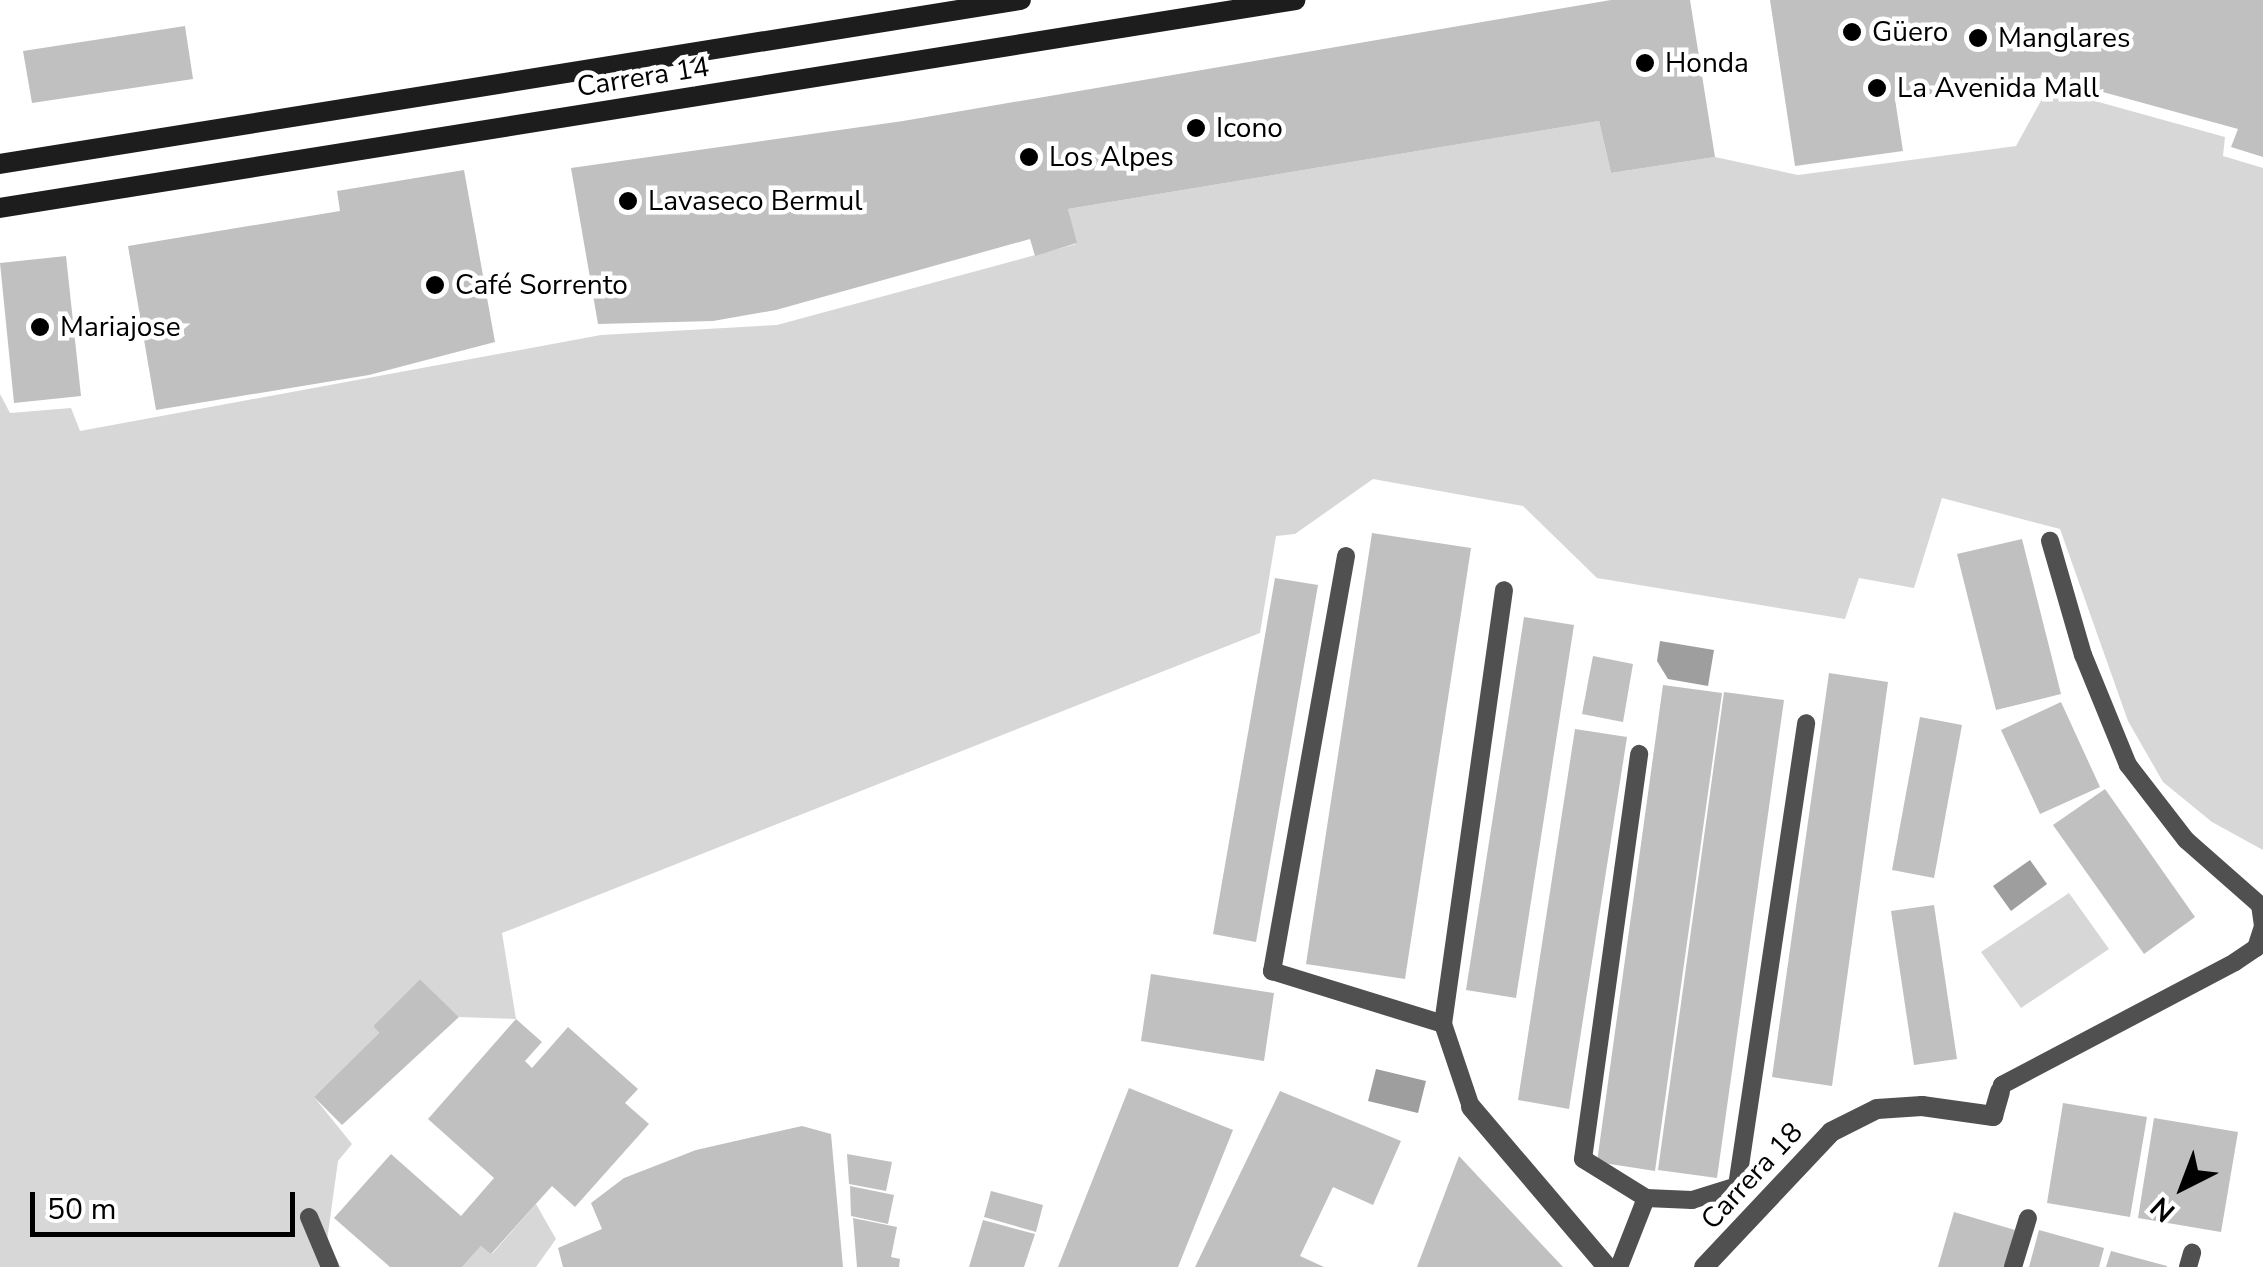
<!DOCTYPE html>
<meta charset="utf-8">
<style>
body{margin:0}
#map{position:relative;width:2263px;height:1267px;overflow:hidden;background:#fff;font-family:"Nunito Sans",sans-serif}
div>[style]{position:absolute}
.green>*{inset:0;background:#d7d7d7}
.water>*{inset:0;background:#9e9e9e}
.building>*{inset:0;background:#c0c0c0}
.service>*{height:18px;margin:-9px;padding:0 9px;transform-origin:9px;border-radius:9px;background:#505050}
.minor>*{height:20px;margin:-10px;padding:0 10px;transform-origin:10px;border-radius:10px;background:#505050}
.secondary>*{height:20px;margin:-10px;padding:0 10px;transform-origin:10px;border-radius:10px;background:#1d1d1d}
.dots>*{width:28px;height:28px;translate:-50% -50%;box-sizing:border-box;border:5px solid #fff;border-radius:50%}
span{translate:-50% -50%;white-space:nowrap;text-align:center;line-height:1.15;-webkit-text-stroke:9px #fff;paint-order:stroke}
.poi-label{font-size:28px;color:#000}
.left{translate:0 -50%;text-align:left}
.street-label{font-size:28px;color:#000}
.north{position:absolute;left:2133px;top:1137px;width:100px;height:100px;-webkit-text-stroke:8px #fff;paint-order:stroke;rotate:222deg;font-size:28px;font-weight:700;line-height:40px;text-align:center;color:#000}
.north::after{content:'';display:block;margin:auto;width:35px;height:45px;background:#000;clip-path:polygon(50% 0,100% 100%,50% 72%,0 100%)}
.scale{position:absolute;left:30px;top:1192px;width:265px;height:45px;box-sizing:border-box;border:5px solid #000;border-top:0;padding-left:12px;font-size:30px;line-height:35px;white-space:nowrap;color:#000;-webkit-text-stroke:8px #fff;paint-order:stroke}
</style>
<div id="map">
<div class="green">
<i style="clip-path:polygon(2048px 88px,2225px 137px,2223px 156px,2263px 168px,2263px 850px,2212px 822px,2163px 782px,2128px 721px,2060px 529px,1942px 498px,1914px 588px,1859px 578px,1845px 619px,1597px 578px,1523px 506px,1373px 479px,1295px 534px,1276px 536px,1260px 633px,502px 933px,516px 1019px,459px 1017px,420px 979px,373px 1026px,379px 1033px,314px 1097px,352px 1144px,338px 1161px,325px 1255px,342px 1267px,0 1267px,0 394px,10px 413px,71px 408px,80px 431px,601px 335px,777px 325px,1076px 244px,1068px 209px,1599px 121px,1611px 173px,1715px 157px,1798px 175px,2016px 146px)"></i>
<i style="clip-path:polygon(2069px 893px,2109px 949px,2021px 1008px,1981px 952px)"></i>
<i style="clip-path:polygon(536px 1204px,556px 1239px,536px 1267px,462px 1267px,481px 1246px,492px 1254px)"></i>
</div>
<div class="water">
<i style="clip-path:polygon(1660px 641px,1714px 650px,1708px 686px,1668px 679px,1657px 661px)"></i>
<i style="clip-path:polygon(2030px 860px,2047px 884px,2011px 911px,1993px 886px)"></i>
<i style="clip-path:polygon(1376px 1069px,1426px 1081px,1418px 1113px,1368px 1101px)"></i>
</div>
<div class="building">
<i style="clip-path:polygon(1611px 0,1690px 0,1715px 157px,1611px 173px,1599px 121px,1068px 209px,1077px 243px,1035px 256px,1030px 239px,776px 310px,713px 321px,598px 324px,571px 168px,903px 121px)"></i>
<i style="clip-path:polygon(1770px 0,2263px 0,2263px 157px,2231px 147px,2238px 129px,2048px 77px,1895px 99px,1903px 151px,1795px 166px)"></i>
<i style="clip-path:polygon(185px 26px,193px 79px,32px 103px,23px 51px)"></i>
<i style="clip-path:polygon(464px 170px,495px 342px,369px 375px,156px 410px,128px 246px,340px 211px,337px 191px)"></i>
<i style="clip-path:polygon(66px 256px,81px 396px,14px 403px,0 263px)"></i>
<i style="clip-path:polygon(1372px 533px,1471px 548px,1405px 979px,1306px 964px)"></i>
<i style="clip-path:polygon(2022px 539px,2061px 694px,1996px 710px,1957px 554px)"></i>
<i style="clip-path:polygon(1275px 578px,1318px 585px,1256px 942px,1213px 934px)"></i>
<i style="clip-path:polygon(1524px 617px,1574px 625px,1516px 998px,1466px 990px)"></i>
<i style="clip-path:polygon(1593px 656px,1633px 664px,1623px 722px,1582px 714px)"></i>
<i style="clip-path:polygon(1829px 673px,1888px 682px,1832px 1086px,1772px 1077px)"></i>
<i style="clip-path:polygon(1663px 685px,1722px 693px,1655px 1171px,1597px 1162px)"></i>
<i style="clip-path:polygon(1724px 692px,1784px 700px,1717px 1178px,1658px 1170px)"></i>
<i style="clip-path:polygon(2061px 702px,2100px 787px,2040px 814px,2001px 730px)"></i>
<i style="clip-path:polygon(1920px 717px,1962px 725px,1934px 878px,1892px 870px)"></i>
<i style="clip-path:polygon(1575px 729px,1627px 737px,1569px 1109px,1518px 1100px)"></i>
<i style="clip-path:polygon(2105px 789px,2195px 917px,2144px 954px,2053px 825px)"></i>
<i style="clip-path:polygon(1934px 905px,1957px 1059px,1914px 1065px,1891px 911px)"></i>
<i style="clip-path:polygon(1151px 974px,1274px 993px,1264px 1061px,1141px 1041px)"></i>
<i style="clip-path:polygon(420px 979px,459px 1017px,342px 1125px,314px 1097px,379px 1033px,373px 1026px)"></i>
<i style="clip-path:polygon(516px 1019px,542px 1042px,525px 1061px,532px 1068px,568px 1027px,638px 1089px,625px 1103px,649px 1124px,575px 1207px,552px 1186px,491px 1254px,481px 1246px,462px 1267px,390px 1267px,334px 1218px,391px 1154px,461px 1216px,494px 1178px,428px 1119px)"></i>
<i style="clip-path:polygon(1129px 1088px,1233px 1130px,1178px 1267px,1058px 1267px)"></i>
<i style="clip-path:polygon(1280px 1091px,1401px 1141px,1373px 1205px,1333px 1187px,1300px 1256px,1324px 1267px,1195px 1267px)"></i>
<i style="clip-path:polygon(2063px 1103px,2147px 1117px,2130px 1217px,2047px 1203px)"></i>
<i style="clip-path:polygon(2154px 1118px,2238px 1132px,2221px 1232px,2138px 1218px)"></i>
<i style="clip-path:polygon(802px 1126px,831px 1134px,843px 1267px,563px 1267px,558px 1248px,602px 1229px,591px 1203px,624px 1178px,696px 1150px)"></i>
<i style="clip-path:polygon(847px 1154px,892px 1162px,886px 1191px,849px 1184px)"></i>
<i style="clip-path:polygon(1459px 1156px,1563px 1267px,1417px 1267px)"></i>
<i style="clip-path:polygon(850px 1186px,894px 1195px,888px 1224px,851px 1216px)"></i>
<i style="clip-path:polygon(991px 1191px,1043px 1205px,1036px 1232px,984px 1217px)"></i>
<i style="clip-path:polygon(1954px 1212px,2015px 1230px,2005px 1267px,1938px 1267px)"></i>
<i style="clip-path:polygon(853px 1218px,897px 1227px,891px 1257px,900px 1259px,899px 1267px,857px 1267px)"></i>
<i style="clip-path:polygon(983px 1220px,1035px 1234px,1024px 1267px,969px 1267px)"></i>
<i style="clip-path:polygon(2039px 1230px,2104px 1248px,2099px 1267px,2029px 1267px)"></i>
<i style="clip-path:polygon(2111px 1251px,2167px 1266px,2167px 1267px,2106px 1267px)"></i>
</div>
<div class="service">
<i style="left:1346px;top:556px;width:422px;rotate:100.1deg"></i>
<i style="left:1272px;top:971px;width:179px;rotate:17.2deg"></i>
<i style="left:2000px;top:1092px;width:7px;rotate:-74deg"></i>
<i style="left:2002px;top:1085px;width:263px;rotate:-27.8deg"></i>
<i style="left:2235px;top:962px;width:25px;rotate:-34deg"></i>
<i style="left:2256px;top:948px;width:23px;rotate:-72deg"></i>
<i style="left:2263px;top:926px;width:21px;rotate:-98deg"></i>
<i style="left:2260px;top:905px;width:98px;rotate:-138.7deg"></i>
<i style="left:2186px;top:840px;width:95px;rotate:-127.7deg"></i>
<i style="left:2128px;top:765px;width:119px;rotate:-112.2deg"></i>
<i style="left:2083px;top:655px;width:119px;rotate:-106.1deg"></i>
<i style="left:1471px;top:1107px;width:88px;rotate:-108.6deg"></i>
<i style="left:1443px;top:1024px;width:438px;rotate:-82deg"></i>
<i style="left:1646px;top:1198px;width:46px;rotate:2.5deg"></i>
<i style="left:1692px;top:1200px;width:47px;rotate:-17.3deg"></i>
<i style="left:1737px;top:1186px;width:468px;rotate:-81.5deg"></i>
<i style="left:309px;top:1217px;width:54px;rotate:67.2deg"></i>
<i style="left:1619px;top:1267px;width:74px;rotate:-68.6deg"></i>
<i style="left:1646px;top:1198px;width:74px;rotate:-148.2deg"></i>
<i style="left:1583px;top:1159px;width:409px;rotate:-82.1deg"></i>
<i style="left:2013px;top:1267px;width:51px;rotate:-73deg"></i>
<i style="left:2188px;top:1267px;width:15px;rotate:-74deg"></i>
</div>
<div class="minor">
<i style="left:1471px;top:1107px;width:210px;rotate:49.6deg"></i>
<i style="left:1704px;top:1267px;width:185px;rotate:-46.7deg"></i>
<i style="left:1831px;top:1132px;width:51px;rotate:-26.6deg"></i>
<i style="left:1877px;top:1109px;width:45px;rotate:-3.8deg"></i>
<i style="left:1922px;top:1106px;width:72px;rotate:8deg"></i>
<i style="left:1993px;top:1116px;width:25px;rotate:-74deg"></i>
</div>
<div class="secondary">
<i style="left:0;top:164px;width:1034px;rotate:-9.13deg"></i>
<i style="left:0;top:208px;width:1312px;rotate:-9.12deg"></i>
</div>
<div class="dots">
<i style="left:1852px;top:32px;background:#000"></i>
<i style="left:1978px;top:38px;background:#000"></i>
<i style="left:1645px;top:63px;background:#000"></i>
<i style="left:1877px;top:88px;background:#000"></i>
<i style="left:1196px;top:128px;background:#000"></i>
<i style="left:1029px;top:157px;background:#000"></i>
<i style="left:628px;top:201px;background:#000"></i>
<i style="left:435px;top:285px;background:#000"></i>
<i style="left:40px;top:327px;background:#000"></i>
</div>
<div class="poi-label">
<span class="left" style="left:1872px;top:32px">Güero</span>
<span class="left" style="left:1998px;top:38px">Manglares</span>
<span class="left" style="left:1665px;top:63px">Honda</span>
<span class="left" style="left:1897px;top:88px">La Avenida Mall</span>
<span class="left" style="left:1216px;top:128px">Icono</span>
<span class="left" style="left:1049px;top:157px">Los Alpes</span>
<span class="left" style="left:648px;top:201px">Lavaseco Bermul</span>
<span class="left" style="left:455px;top:285px">Café Sorrento</span>
<span class="left" style="left:60px;top:327px">Mariajose</span>
</div>
<div class="street-label">
<span style="left:643px;top:77px;rotate:-9deg">Carrera 14</span>
<span style="left:1752px;top:1176px;rotate:-47deg">Carrera 18</span>
</div>
<div class="north">N</div>
<div class="scale">50 m</div>
</div>
